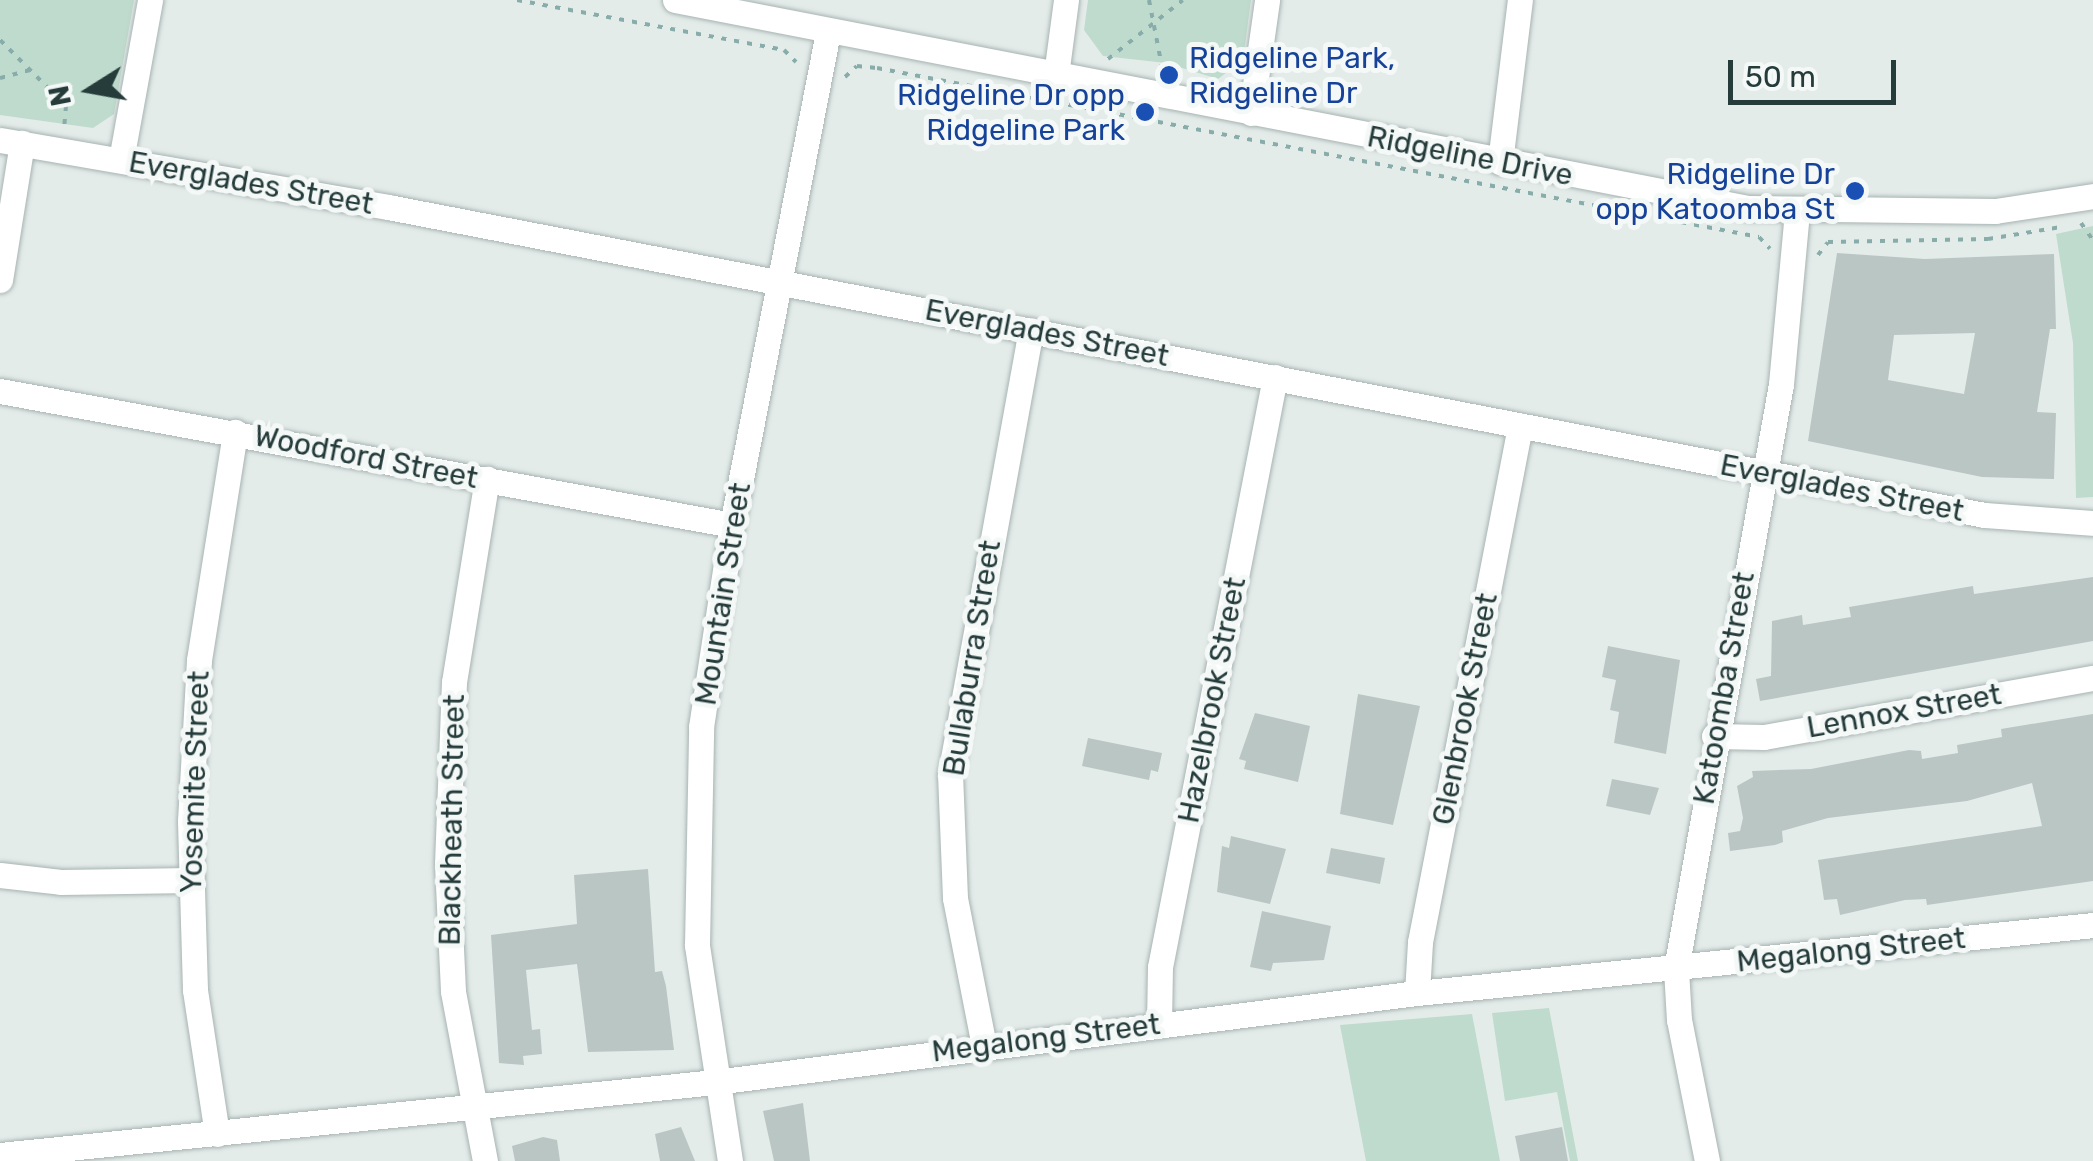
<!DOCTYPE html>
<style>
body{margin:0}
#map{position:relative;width:2093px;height:1161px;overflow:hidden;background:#e4ecea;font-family:Rubik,sans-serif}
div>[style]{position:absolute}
.green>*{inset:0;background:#bfdbcd}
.building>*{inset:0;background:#bac6c4}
.path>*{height:4px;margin-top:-2px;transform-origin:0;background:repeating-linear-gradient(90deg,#88aca9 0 5px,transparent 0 13px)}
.roads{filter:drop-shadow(0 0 2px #a7b4b2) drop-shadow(0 0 2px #a7b4b2)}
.minor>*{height:25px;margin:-12.5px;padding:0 12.5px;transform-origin:12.5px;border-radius:12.5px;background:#fff}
.dots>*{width:28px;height:28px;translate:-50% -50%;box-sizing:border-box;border:5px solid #f4f9f8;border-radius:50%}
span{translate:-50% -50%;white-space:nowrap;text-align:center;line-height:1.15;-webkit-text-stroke:10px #f4f9f8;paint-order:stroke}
.transit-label{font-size:30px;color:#164399}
.left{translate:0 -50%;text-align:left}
.right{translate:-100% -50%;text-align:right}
.street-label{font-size:30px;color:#253c3b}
.north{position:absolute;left:40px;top:40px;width:100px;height:100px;-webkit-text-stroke:8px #f4f9f8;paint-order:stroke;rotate:259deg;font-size:28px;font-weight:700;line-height:40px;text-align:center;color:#253c3b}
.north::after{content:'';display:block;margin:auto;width:35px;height:45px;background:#253c3b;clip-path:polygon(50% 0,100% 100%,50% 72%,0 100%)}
.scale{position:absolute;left:1728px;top:60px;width:168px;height:45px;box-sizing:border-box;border:5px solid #253c3b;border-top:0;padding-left:12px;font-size:30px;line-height:35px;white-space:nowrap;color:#253c3b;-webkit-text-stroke:8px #f4f9f8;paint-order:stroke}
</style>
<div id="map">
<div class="green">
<i style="clip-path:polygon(0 0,134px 0,114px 114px,93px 128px,0 115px)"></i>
<i style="clip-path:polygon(1088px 0,1251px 0,1243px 60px,1218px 79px,1166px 63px,1103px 56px,1084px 30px)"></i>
<i style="clip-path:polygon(2093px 226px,2093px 497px,2076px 498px,2073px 343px,2056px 234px)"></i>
<i style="clip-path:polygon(1549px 1008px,1578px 1161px,1570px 1161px,1557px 1092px,1505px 1101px,1492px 1013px)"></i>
<i style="clip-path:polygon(1472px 1014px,1500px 1161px,1366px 1161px,1340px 1025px)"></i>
</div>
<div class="building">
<i style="clip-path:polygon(evenodd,1837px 253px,1925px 259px,2054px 254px,2056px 329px,2050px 329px,2037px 412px,2056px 413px,2054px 479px,1982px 477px,1808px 441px,1837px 253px,1975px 333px,1964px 394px,1888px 380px,1894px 335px,1975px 333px)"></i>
<i style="clip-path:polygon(2093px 577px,2093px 641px,1760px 701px,1756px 679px,1771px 676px,1772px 621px,1802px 615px,1803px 625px,1851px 617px,1849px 607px,1973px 586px,1974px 594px)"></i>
<i style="clip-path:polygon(1608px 646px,1680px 660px,1666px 754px,1614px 743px,1619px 712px,1610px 710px,1616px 680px,1602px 677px)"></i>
<i style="clip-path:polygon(1358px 694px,1420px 706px,1393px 825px,1340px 814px)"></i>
<i style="clip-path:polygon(1255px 713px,1310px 726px,1298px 782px,1244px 769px,1246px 761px,1239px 759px)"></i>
<i style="clip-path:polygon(2093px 714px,2093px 881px,1927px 905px,1926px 899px,1905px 900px,1840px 915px,1837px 899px,1824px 900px,1818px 860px,2042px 826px,2032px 783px,1967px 801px,1828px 818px,1782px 831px,1783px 842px,1775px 845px,1730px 851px,1728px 833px,1740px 831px,1743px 818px,1737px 786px,1753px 777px,1752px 771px,1811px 769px,1909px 750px,1921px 751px,1922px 759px,1958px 753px,1957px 745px,2002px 737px,2001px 729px)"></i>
<i style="clip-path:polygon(1088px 738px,1162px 753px,1158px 772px,1151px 770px,1149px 780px,1082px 766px)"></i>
<i style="clip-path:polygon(1612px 779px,1659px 788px,1650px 815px,1606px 806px)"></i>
<i style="clip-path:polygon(1231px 836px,1286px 849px,1270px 904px,1217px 892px,1222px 846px,1229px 848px)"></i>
<i style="clip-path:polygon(1331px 848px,1385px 858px,1380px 884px,1326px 873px)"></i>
<i style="clip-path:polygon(648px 869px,655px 972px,662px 971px,666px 986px,674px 1050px,588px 1052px,577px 964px,526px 970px,532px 1030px,540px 1029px,542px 1054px,523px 1056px,524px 1065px,499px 1063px,491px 935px,577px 924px,574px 875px)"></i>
<i style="clip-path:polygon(1262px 911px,1331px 926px,1324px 960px,1273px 963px,1271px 971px,1250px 967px)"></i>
<i style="clip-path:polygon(803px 1103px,810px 1161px,774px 1161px,763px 1111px)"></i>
<i style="clip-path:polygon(681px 1127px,695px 1161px,660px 1161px,655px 1134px)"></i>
<i style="clip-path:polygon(1562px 1127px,1568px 1161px,1520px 1161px,1515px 1136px)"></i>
<i style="clip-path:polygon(543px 1137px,557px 1140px,560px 1161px,515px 1161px,512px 1146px)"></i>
</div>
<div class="path">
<i style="left:517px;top:0;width:272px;rotate:10.6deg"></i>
<i style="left:784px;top:50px;width:17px;rotate:45deg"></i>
<i style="left:1149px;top:0;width:73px;rotate:79deg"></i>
<i style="left:0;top:40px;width:93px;rotate:45deg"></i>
<i style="left:66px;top:106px;width:22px;rotate:95deg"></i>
<i style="left:1108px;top:59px;width:95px;rotate:-38.2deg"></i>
<i style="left:845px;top:77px;width:16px;rotate:-43deg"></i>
<i style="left:857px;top:66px;width:20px;rotate:6deg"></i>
<i style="left:877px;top:68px;width:898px;rotate:10.85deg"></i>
<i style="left:1759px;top:237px;width:16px;rotate:47deg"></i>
<i style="left:0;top:78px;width:30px;rotate:-15deg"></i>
<i style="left:2081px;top:223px;width:21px;rotate:55deg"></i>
<i style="left:1818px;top:255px;width:16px;rotate:-52deg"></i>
<i style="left:1828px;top:242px;width:160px;rotate:-1.1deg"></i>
<i style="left:1988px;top:239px;width:74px;rotate:-9.3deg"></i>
</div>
<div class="roads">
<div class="minor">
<i style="left:675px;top:0;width:1093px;rotate:10.97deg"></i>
<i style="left:1748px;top:208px;width:247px;rotate:0.7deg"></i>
<i style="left:1995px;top:211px;width:99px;rotate:-8.7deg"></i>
<i style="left:1056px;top:75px;width:76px;rotate:-82.4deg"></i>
<i style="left:1251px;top:113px;width:114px;rotate:-81.9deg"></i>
<i style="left:0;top:140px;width:394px;rotate:9.8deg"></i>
<i style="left:388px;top:207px;width:1625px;rotate:10.92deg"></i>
<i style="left:1984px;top:515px;width:109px;rotate:4.2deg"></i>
<i style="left:121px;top:160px;width:163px;rotate:-79.7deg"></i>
<i style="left:1500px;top:162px;width:163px;rotate:-83deg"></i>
<i style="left:0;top:280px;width:139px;rotate:-80.9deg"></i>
<i style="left:0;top:391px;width:744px;rotate:10.37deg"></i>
<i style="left:1714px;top:736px;width:50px;rotate:1.1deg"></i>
<i style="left:1764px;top:737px;width:334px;rotate:-10.2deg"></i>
<i style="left:0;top:875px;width:61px;rotate:6.5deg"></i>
<i style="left:61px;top:882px;width:130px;rotate:-0.9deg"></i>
<i style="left:1417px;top:993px;width:51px;rotate:-86.6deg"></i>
<i style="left:1420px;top:942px;width:526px;rotate:-79.03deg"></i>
<i style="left:1159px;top:1024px;width:57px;rotate:-89deg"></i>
<i style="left:1160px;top:967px;width:601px;rotate:-78.97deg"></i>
<i style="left:984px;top:1046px;width:151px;rotate:-101.1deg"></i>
<i style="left:955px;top:898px;width:123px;rotate:-92.3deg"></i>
<i style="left:950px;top:775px;width:452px;rotate:-79.7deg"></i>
<i style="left:217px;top:1134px;width:146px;rotate:-98.7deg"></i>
<i style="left:195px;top:990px;width:169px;rotate:-91.7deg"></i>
<i style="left:190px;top:821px;width:161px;rotate:-86.8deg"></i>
<i style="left:199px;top:660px;width:231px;rotate:-81deg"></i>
<i style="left:0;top:1155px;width:719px;rotate:-5.83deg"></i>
<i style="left:715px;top:1082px;width:708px;rotate:-7.23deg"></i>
<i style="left:1417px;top:993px;width:679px;rotate:-5.74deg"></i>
<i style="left:485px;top:1161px;width:173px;rotate:-100.7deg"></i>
<i style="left:453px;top:991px;width:127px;rotate:-92.7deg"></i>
<i style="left:447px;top:864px;width:182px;rotate:-87.8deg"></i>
<i style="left:454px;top:682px;width:206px;rotate:-80.8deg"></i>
<i style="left:730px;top:1161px;width:219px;rotate:-98.7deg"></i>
<i style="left:697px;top:945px;width:218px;rotate:-88.9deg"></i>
<i style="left:701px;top:727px;width:204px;rotate:-81.3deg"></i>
<i style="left:732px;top:525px;width:502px;rotate:-78.98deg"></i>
<i style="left:1707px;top:1161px;width:144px;rotate:-101.2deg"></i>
<i style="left:1679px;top:1020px;width:51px;rotate:-93.4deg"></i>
<i style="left:1676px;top:969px;width:594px;rotate:-79.82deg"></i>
<i style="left:1781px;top:384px;width:172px;rotate:-84.7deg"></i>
</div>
</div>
<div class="dots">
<i style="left:1169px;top:75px;background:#1a4fb4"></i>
<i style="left:1145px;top:112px;background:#1a4fb4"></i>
<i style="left:1855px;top:191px;background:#1a4fb4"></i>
</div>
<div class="transit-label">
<span class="left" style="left:1189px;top:75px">Ridgeline Park,<br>Ridgeline Dr</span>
<span class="right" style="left:1125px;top:112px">Ridgeline Dr opp<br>Ridgeline Park</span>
<span class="right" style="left:1835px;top:191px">Ridgeline Dr<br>opp Katoomba St</span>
</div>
<div class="street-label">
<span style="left:1470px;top:156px;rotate:11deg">Ridgeline Drive</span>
<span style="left:251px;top:183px;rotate:10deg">Everglades Street</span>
<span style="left:1047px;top:333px;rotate:11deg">Everglades Street</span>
<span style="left:366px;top:457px;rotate:11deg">Woodford Street</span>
<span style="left:1842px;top:488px;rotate:11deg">Everglades Street</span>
<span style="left:723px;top:594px;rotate:-81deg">Mountain Street</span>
<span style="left:972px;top:658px;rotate:-81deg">Bullaburra Street</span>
<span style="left:1724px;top:688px;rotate:-80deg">Katoomba Street</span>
<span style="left:1212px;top:700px;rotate:-79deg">Hazelbrook Street</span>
<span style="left:1465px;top:709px;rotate:-79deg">Glenbrook Street</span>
<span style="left:1904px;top:711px;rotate:-10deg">Lennox Street</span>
<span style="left:195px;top:782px;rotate:-88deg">Yosemite Street</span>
<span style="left:452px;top:820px;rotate:-89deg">Blackheath Street</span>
<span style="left:1851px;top:950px;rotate:-6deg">Megalong Street</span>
<span style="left:1046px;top:1038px;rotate:-7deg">Megalong Street</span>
</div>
<div class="north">N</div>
<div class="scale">50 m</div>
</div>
